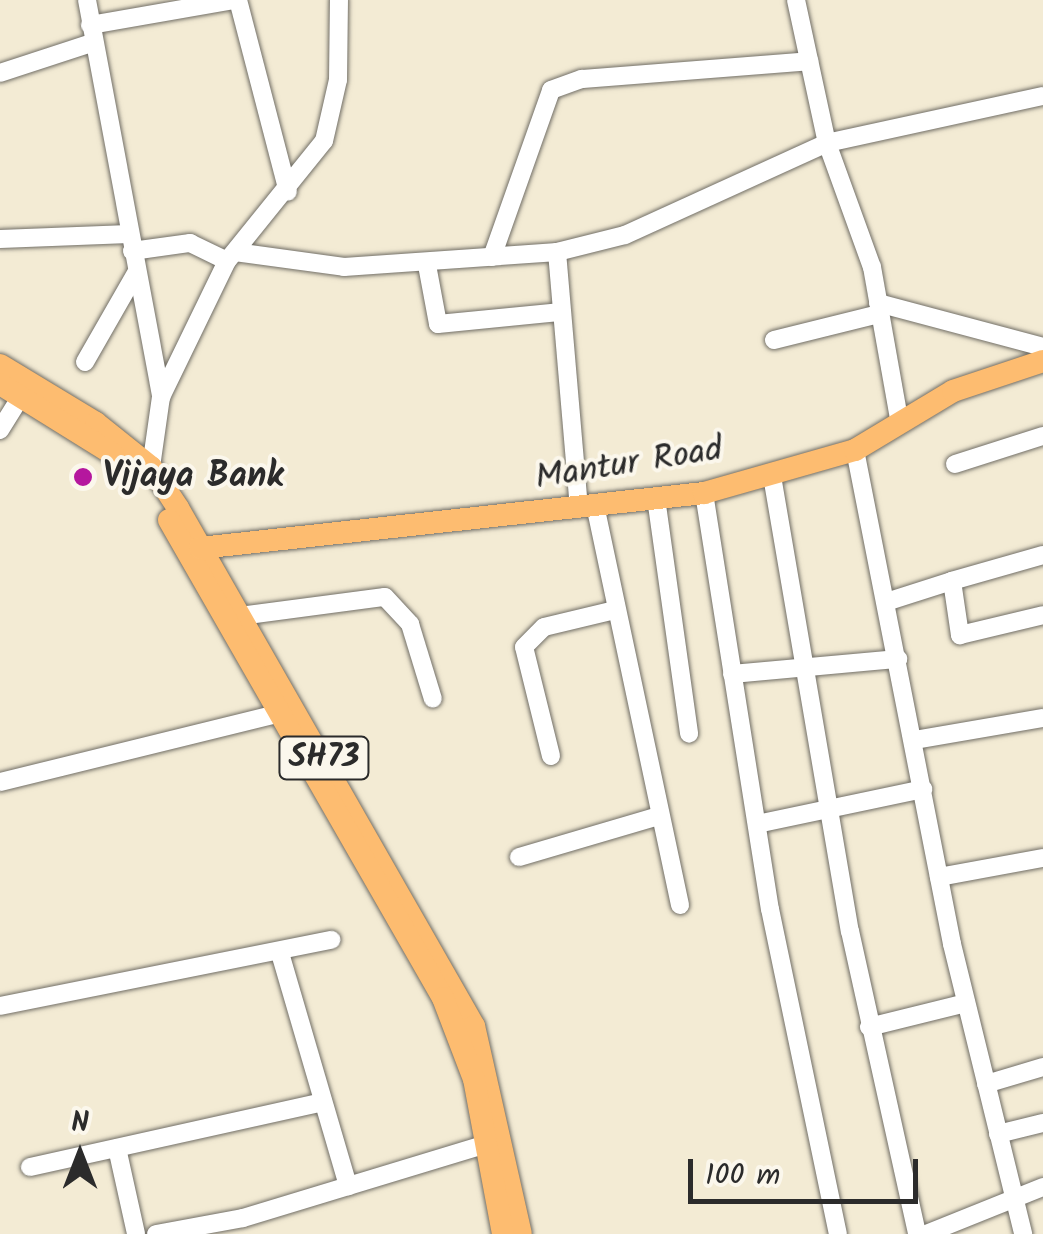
<!DOCTYPE html>
<style>
body{margin:0}
#map{position:relative;width:1043px;height:1234px;overflow:hidden;background:#f3ebd4;font-family:Kalam,sans-serif}
div>[style]{position:absolute}
.roads{filter:drop-shadow(0 0 2px #716e66) drop-shadow(0 0 2px #716e66)}
.minor>*{height:18px;margin:-9px;padding:0 9px;transform-origin:9px;border-radius:9px;background:#fff}
.major>*{height:22px;margin:-11px;padding:0 11px;transform-origin:11px;border-radius:11px;background:#fdbc70}
.dots>*{width:28px;height:28px;translate:-50% -50%;box-sizing:border-box;border:5px solid #fbf7ec;border-radius:50%}
span{translate:-50% -50%;white-space:nowrap;text-align:center;line-height:1.15;-webkit-text-stroke:8px #fbf7ec;paint-order:stroke}
.shield-label span{padding:2px 8px;background:#fbf7ec;border:2px solid;border-radius:8px;-webkit-text-stroke-width:0}
.shield-label{font-size:32px;color:#2b2b2b;font-weight:700}
.street-label{font-size:35px;color:#2b2b2b}
.poi-label{font-size:35px;color:#2b2b2b;font-weight:700}
.left{translate:0 -50%;text-align:left}
.north{position:absolute;left:30px;top:1104px;width:100px;height:100px;-webkit-text-stroke:8px #fbf7ec;paint-order:stroke;rotate:0deg;font-size:28px;font-weight:700;line-height:40px;text-align:center;color:#2b2b2b}
.north::after{content:'';display:block;margin:auto;width:35px;height:45px;background:#2b2b2b;clip-path:polygon(50% 0,100% 100%,50% 72%,0 100%)}
.scale{position:absolute;left:688px;top:1159px;width:230px;height:45px;box-sizing:border-box;border:5px solid #2b2b2b;border-top:0;padding-left:12px;font-size:30px;line-height:35px;white-space:nowrap;color:#2b2b2b;-webkit-text-stroke:8px #fbf7ec;paint-order:stroke}
</style>
<div id="map">
<div class="roads">
<div class="minor">
<i style="left:87px;top:0;width:404px;rotate:79.4deg"></i>
<i style="left:238px;top:0;width:198px;rotate:75.4deg"></i>
<i style="left:796px;top:0;width:146px;rotate:77.8deg"></i>
<i style="left:827px;top:143px;width:132px;rotate:70.1deg"></i>
<i style="left:872px;top:267px;width:153px;rotate:79.9deg"></i>
<i style="left:90px;top:25px;width:145px;rotate:-9.9deg"></i>
<i style="left:0;top:73px;width:97px;rotate:-18.1deg"></i>
<i style="left:0;top:239px;width:129px;rotate:-2.2deg"></i>
<i style="left:132px;top:251px;width:59px;rotate:-7.9deg"></i>
<i style="left:190px;top:243px;width:41px;rotate:25.9deg"></i>
<i style="left:235px;top:252px;width:110px;rotate:7.8deg"></i>
<i style="left:344px;top:267px;width:214px;rotate:-4deg"></i>
<i style="left:557px;top:252px;width:70px;rotate:-14deg"></i>
<i style="left:625px;top:235px;width:222px;rotate:-24.5deg"></i>
<i style="left:827px;top:143px;width:221px;rotate:-12.3deg"></i>
<i style="left:557px;top:252px;width:257px;rotate:85.1deg"></i>
<i style="left:492px;top:257px;width:177px;rotate:-70.5deg"></i>
<i style="left:551px;top:90px;width:33px;rotate:-20deg"></i>
<i style="left:582px;top:79px;width:228px;rotate:-4.5deg"></i>
<i style="left:427px;top:265px;width:60px;rotate:79.4deg"></i>
<i style="left:438px;top:324px;width:124px;rotate:-5.6deg"></i>
<i style="left:878px;top:303px;width:171px;rotate:14.9deg"></i>
<i style="left:774px;top:340px;width:108px;rotate:-13.9deg"></i>
<i style="left:85px;top:362px;width:103px;rotate:-60.2deg"></i>
<i style="left:0;top:430px;width:40px;rotate:-58deg"></i>
<i style="left:855px;top:450px;width:503px;rotate:78.89deg"></i>
<i style="left:952px;top:944px;width:299px;rotate:76.2deg"></i>
<i style="left:955px;top:464px;width:92px;rotate:-17.7deg"></i>
<i style="left:151px;top:467px;width:71px;rotate:-81.9deg"></i>
<i style="left:161px;top:397px;width:151px;rotate:-64.1deg"></i>
<i style="left:227px;top:261px;width:154px;rotate:-51.1deg"></i>
<i style="left:324px;top:141px;width:63px;rotate:-77.1deg"></i>
<i style="left:338px;top:80px;width:80px;rotate:-89.3deg"></i>
<i style="left:772px;top:476px;width:462px;rotate:80.3deg"></i>
<i style="left:850px;top:931px;width:310px;rotate:77.5deg"></i>
<i style="left:704px;top:493px;width:421px;rotate:81deg"></i>
<i style="left:770px;top:909px;width:332px;rotate:78.2deg"></i>
<i style="left:656px;top:498px;width:238px;rotate:82deg"></i>
<i style="left:595px;top:505px;width:409px;rotate:78deg"></i>
<i style="left:1043px;top:555px;width:95px;rotate:164.1deg"></i>
<i style="left:952px;top:581px;width:55px;rotate:81.6deg"></i>
<i style="left:960px;top:635px;width:85px;rotate:-13.5deg"></i>
<i style="left:886px;top:602px;width:69px;rotate:-17.7deg"></i>
<i style="left:240px;top:616px;width:146px;rotate:-7.5deg"></i>
<i style="left:385px;top:597px;width:37px;rotate:47deg"></i>
<i style="left:410px;top:624px;width:78px;rotate:73deg"></i>
<i style="left:732px;top:674px;width:167px;rotate:-5.2deg"></i>
<i style="left:914px;top:740px;width:131px;rotate:-9.7deg"></i>
<i style="left:551px;top:756px;width:112px;rotate:-103.9deg"></i>
<i style="left:524px;top:647px;width:28px;rotate:-45deg"></i>
<i style="left:544px;top:627px;width:73px;rotate:-13.5deg"></i>
<i style="left:0;top:782px;width:299px;rotate:-13.8deg"></i>
<i style="left:757px;top:824px;width:170px;rotate:-11.9deg"></i>
<i style="left:519px;top:857px;width:145px;rotate:-16.4deg"></i>
<i style="left:939px;top:877px;width:106px;rotate:-10.4deg"></i>
<i style="left:280px;top:953px;width:243px;rotate:73.7deg"></i>
<i style="left:0;top:1006px;width:338px;rotate:-11.3deg"></i>
<i style="left:869px;top:1027px;width:100px;rotate:-13.9deg"></i>
<i style="left:986px;top:1084px;width:59px;rotate:-16.6deg"></i>
<i style="left:998px;top:1134px;width:46px;rotate:-13.7deg"></i>
<i style="left:117px;top:1148px;width:88px;rotate:77.5deg"></i>
<i style="left:30px;top:1167px;width:300px;rotate:-12.5deg"></i>
<i style="left:156px;top:1234px;width:88px;rotate:-10.4deg"></i>
<i style="left:243px;top:1218px;width:265px;rotate:-16.9deg"></i>
<i style="left:926px;top:1234px;width:126px;rotate:-21.9deg"></i>
</div>
<div class="major">
<i style="left:0;top:365px;width:112px;rotate:31.1deg"></i>
<i style="left:96px;top:423px;width:70px;rotate:38.7deg"></i>
<i style="left:151px;top:467px;width:49px;rotate:56.6deg"></i>
<i style="left:178px;top:508px;width:597px;rotate:60.26deg"></i>
<i style="left:474px;top:1026px;width:213px;rotate:77.3deg"></i>
<i style="left:0;top:384px;width:133px;rotate:31.8deg"></i>
<i style="left:169px;top:520px;width:551px;rotate:60.18deg"></i>
<i style="left:443px;top:998px;width:87px;rotate:69.1deg"></i>
<i style="left:474px;top:1079px;width:158px;rotate:79.4deg"></i>
<i style="left:200px;top:548px;width:507px;rotate:-6.23deg"></i>
<i style="left:704px;top:493px;width:157px;rotate:-15.9deg"></i>
<i style="left:855px;top:450px;width:114px;rotate:-31deg"></i>
<i style="left:953px;top:391px;width:95px;rotate:-18.4deg"></i>
</div>
</div>
<div class="dots">
<i style="left:83px;top:477px;background:#b5179e"></i>
</div>
<div class="shield-label">
<span style="left:324px;top:758px">SH73</span>
</div>
<div class="street-label">
<span style="left:629px;top:465px;rotate:-9deg">Mantur Road</span>
</div>
<div class="poi-label">
<span class="left" style="left:103px;top:477px">Vijaya Bank</span>
</div>
<div class="north">N</div>
<div class="scale">100 m</div>
</div>
